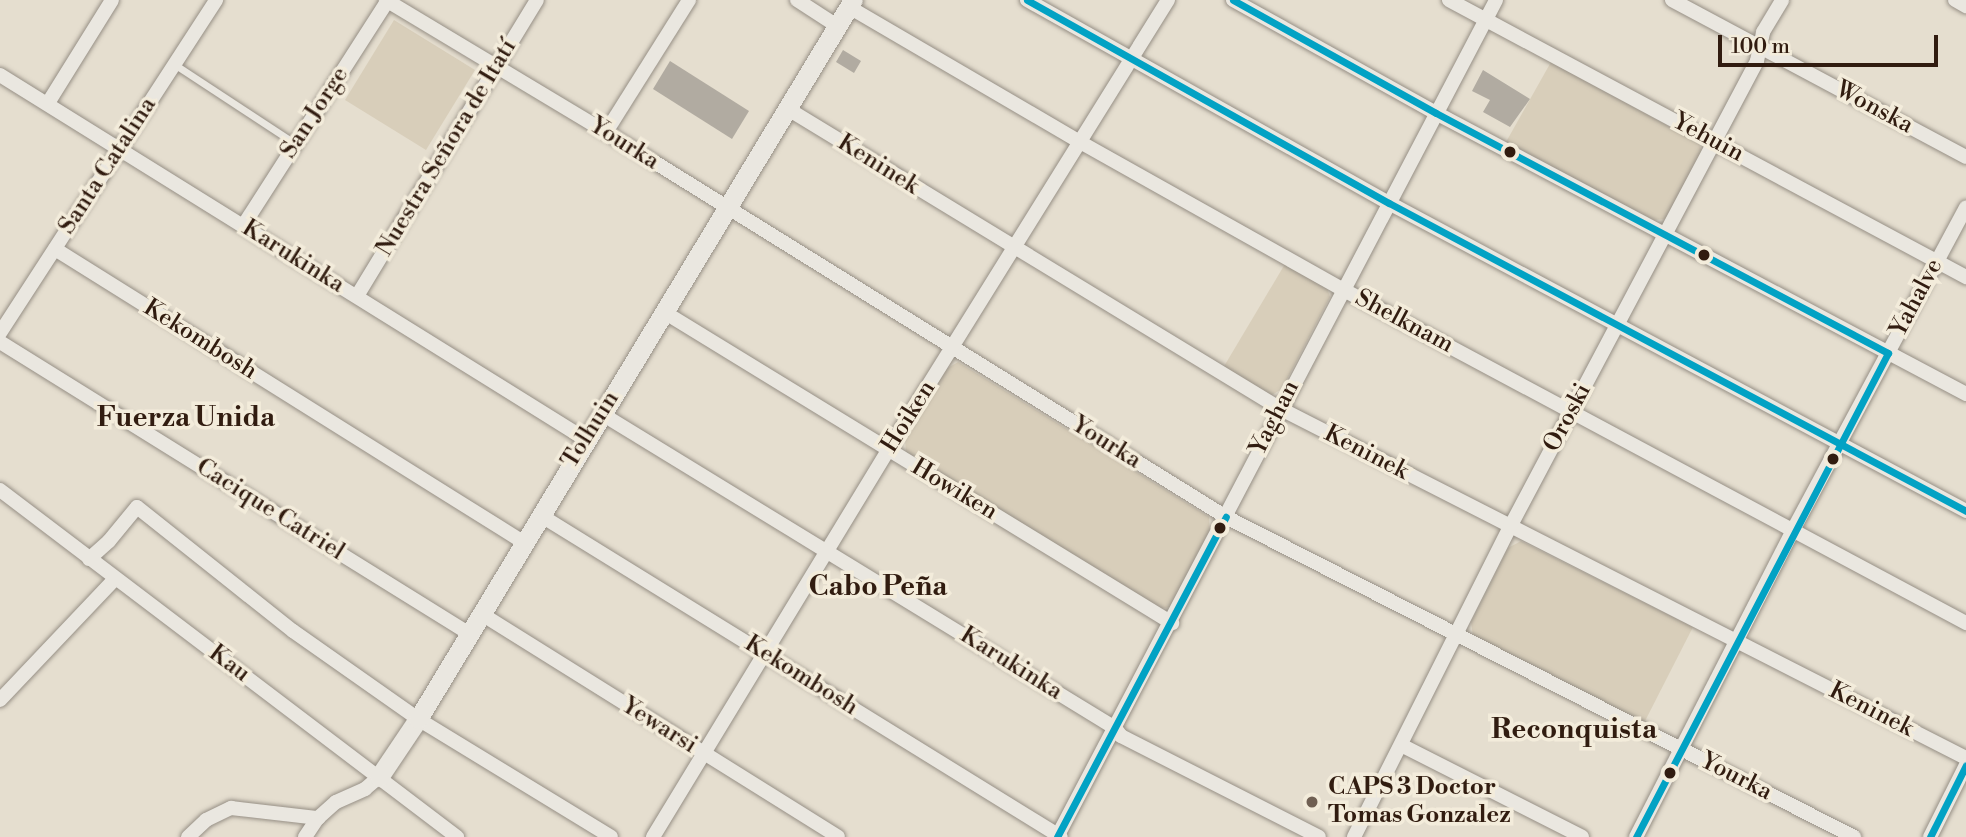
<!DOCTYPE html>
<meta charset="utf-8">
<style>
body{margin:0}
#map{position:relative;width:1966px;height:837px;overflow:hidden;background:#e5decf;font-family:"Libre Bodoni",serif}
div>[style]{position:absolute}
.green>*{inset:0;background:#d8ceba}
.building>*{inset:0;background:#b1aba1}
.roads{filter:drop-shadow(0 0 2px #968f85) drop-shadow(0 0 2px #968f85)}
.lane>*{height:7px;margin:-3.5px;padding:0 3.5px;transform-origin:3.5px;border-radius:3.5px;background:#eae7e0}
.street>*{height:14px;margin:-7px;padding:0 7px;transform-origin:7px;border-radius:7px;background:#eae7e0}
.secondary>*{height:19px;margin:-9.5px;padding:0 9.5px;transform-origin:9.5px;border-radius:9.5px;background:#eae7e0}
.bus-1>*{height:7px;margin:-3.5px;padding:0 3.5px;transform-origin:3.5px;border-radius:3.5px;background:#02a2c4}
.dots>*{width:19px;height:19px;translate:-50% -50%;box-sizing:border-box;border:4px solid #f3ecdb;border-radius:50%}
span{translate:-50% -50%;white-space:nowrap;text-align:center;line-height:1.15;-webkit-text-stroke:7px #f3ecdb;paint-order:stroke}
.street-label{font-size:24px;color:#311c10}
.poi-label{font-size:24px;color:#311c10;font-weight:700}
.left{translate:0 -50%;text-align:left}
.quarter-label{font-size:28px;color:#311c10;font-weight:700}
.scale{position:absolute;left:1718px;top:35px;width:220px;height:32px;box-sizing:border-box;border:4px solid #311c10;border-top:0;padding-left:9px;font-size:21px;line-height:24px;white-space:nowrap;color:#311c10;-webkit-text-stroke:5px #f3ecdb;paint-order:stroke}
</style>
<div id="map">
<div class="green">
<i style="clip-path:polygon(394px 20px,475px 70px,426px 150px,345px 100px)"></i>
<i style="clip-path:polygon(1551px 62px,1699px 143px,1702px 152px,1667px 219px,1653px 220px,1506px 142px)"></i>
<i style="clip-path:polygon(1285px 264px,1327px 288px,1330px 297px,1282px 389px,1270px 396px,1223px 368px)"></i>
<i style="clip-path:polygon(958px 362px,1209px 517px,1210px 532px,1170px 607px,1160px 609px,906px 453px,905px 438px,946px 369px)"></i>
<i style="clip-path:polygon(1521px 541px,1693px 627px,1644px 723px,1473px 636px,1471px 622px,1508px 548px)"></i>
</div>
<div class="building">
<i style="clip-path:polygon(843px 50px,861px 61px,854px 73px,836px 62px)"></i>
<i style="clip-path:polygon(670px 61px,749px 111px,732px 139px,653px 89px)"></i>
<i style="clip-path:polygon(1483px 70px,1530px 99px,1510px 127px,1483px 112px,1490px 100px,1472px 91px)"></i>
</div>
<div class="roads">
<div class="lane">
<i style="left:174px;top:64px;width:146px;rotate:33.3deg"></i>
</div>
<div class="street">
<i style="left:386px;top:0;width:257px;rotate:31deg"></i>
<i style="left:606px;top:132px;width:730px;rotate:31.84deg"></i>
<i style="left:1226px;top:517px;width:705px;rotate:27deg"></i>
<i style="left:797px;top:0;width:48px;rotate:33deg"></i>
<i style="left:1027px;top:0;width:415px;rotate:29.3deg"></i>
<i style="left:1389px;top:203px;width:654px;rotate:28.09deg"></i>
<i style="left:1233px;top:0;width:232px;rotate:29.1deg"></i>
<i style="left:1436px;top:113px;width:600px;rotate:27.93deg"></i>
<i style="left:1449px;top:0;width:587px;rotate:28.18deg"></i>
<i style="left:1672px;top:0;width:333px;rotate:28.1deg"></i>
<i style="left:1955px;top:0;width:13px;rotate:29deg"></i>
<i style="left:849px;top:7px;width:268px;rotate:30.3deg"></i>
<i style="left:1080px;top:142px;width:300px;rotate:29.3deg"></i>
<i style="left:1342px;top:289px;width:708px;rotate:28.16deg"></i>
<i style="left:0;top:75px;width:689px;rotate:31.89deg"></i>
<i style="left:48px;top:103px;width:121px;rotate:-58.1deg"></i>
<i style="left:788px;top:109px;width:575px;rotate:31.34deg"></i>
<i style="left:1279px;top:408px;width:771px;rotate:27deg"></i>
<i style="left:606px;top:132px;width:156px;rotate:-57.8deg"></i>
<i style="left:243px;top:226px;width:269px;rotate:-57.3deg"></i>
<i style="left:55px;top:249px;width:552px;rotate:32.05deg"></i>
<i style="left:357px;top:296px;width:346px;rotate:-58.7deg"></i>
<i style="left:664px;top:312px;width:596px;rotate:31.48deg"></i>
<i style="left:0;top:333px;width:397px;rotate:-57deg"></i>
<i style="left:0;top:342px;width:551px;rotate:31.87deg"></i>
<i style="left:602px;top:414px;width:601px;rotate:31.47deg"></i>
<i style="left:1115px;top:728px;width:10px;rotate:53deg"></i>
<i style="left:1121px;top:736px;width:222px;rotate:27deg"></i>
<i style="left:0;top:490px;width:574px;rotate:37.21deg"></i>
<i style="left:540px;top:515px;width:612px;rotate:31.72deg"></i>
<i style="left:89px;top:559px;width:27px;rotate:-42deg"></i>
<i style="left:109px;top:541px;width:44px;rotate:-50.5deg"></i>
<i style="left:137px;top:507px;width:199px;rotate:38.5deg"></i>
<i style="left:293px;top:631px;width:153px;rotate:35.1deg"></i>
<i style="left:418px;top:719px;width:226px;rotate:31.4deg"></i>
<i style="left:480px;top:613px;width:422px;rotate:32deg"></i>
<i style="left:0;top:700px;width:167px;rotate:-46.5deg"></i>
<i style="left:1401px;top:745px;width:203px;rotate:26.9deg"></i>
<i style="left:188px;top:837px;width:25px;rotate:-43deg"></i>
<i style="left:206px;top:820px;width:28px;rotate:-26deg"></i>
<i style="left:231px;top:808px;width:88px;rotate:6.6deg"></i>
<i style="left:305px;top:837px;width:23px;rotate:-56deg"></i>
<i style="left:318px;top:818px;width:24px;rotate:-42deg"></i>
<i style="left:336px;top:802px;width:32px;rotate:-24deg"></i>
<i style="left:365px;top:789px;width:18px;rotate:-41deg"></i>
<i style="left:653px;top:837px;width:453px;rotate:-58.7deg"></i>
<i style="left:888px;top:450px;width:530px;rotate:-58.11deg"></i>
<i style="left:1057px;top:837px;width:945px;rotate:-62.32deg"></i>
<i style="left:1354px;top:837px;width:347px;rotate:-63.3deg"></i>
<i style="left:1510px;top:527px;width:527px;rotate:-62.07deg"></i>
<i style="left:1757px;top:61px;width:30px;rotate:-78deg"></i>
<i style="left:1763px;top:32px;width:37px;rotate:-59deg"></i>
<i style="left:1636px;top:837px;width:345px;rotate:-62.9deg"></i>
<i style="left:1793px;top:530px;width:366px;rotate:-61.8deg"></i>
<i style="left:1930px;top:837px;width:80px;rotate:-63.4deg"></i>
</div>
<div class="secondary">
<i style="left:379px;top:777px;width:70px;rotate:-56.1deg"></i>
<i style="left:418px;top:719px;width:840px;rotate:-58.83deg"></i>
</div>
</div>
<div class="bus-1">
<i style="left:1027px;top:0;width:415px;rotate:29.3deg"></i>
<i style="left:1389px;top:203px;width:654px;rotate:28.09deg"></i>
<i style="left:1233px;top:0;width:232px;rotate:29.1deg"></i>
<i style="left:1436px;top:113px;width:512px;rotate:27.97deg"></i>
<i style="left:1888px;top:353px;width:546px;rotate:117.5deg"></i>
<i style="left:1057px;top:837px;width:362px;rotate:-62.2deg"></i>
<i style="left:1930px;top:837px;width:80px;rotate:-63.4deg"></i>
</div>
<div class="dots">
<i style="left:1510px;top:152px;background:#311c10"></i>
<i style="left:1704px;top:255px;background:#311c10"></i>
<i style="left:1833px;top:459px;background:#311c10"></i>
<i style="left:1220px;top:528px;background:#311c10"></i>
<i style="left:1670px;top:773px;background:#311c10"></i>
<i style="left:1312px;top:802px;background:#706053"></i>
</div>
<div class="street-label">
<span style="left:1874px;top:108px;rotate:28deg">Wonska</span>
<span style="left:315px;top:113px;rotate:-57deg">San Jorge</span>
<span style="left:1708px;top:138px;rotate:28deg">Yehuin</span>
<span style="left:624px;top:144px;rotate:32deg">Yourka</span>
<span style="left:447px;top:148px;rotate:-59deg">Nuestra Señora de Itatí</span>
<span style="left:878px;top:165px;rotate:32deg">Keninek</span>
<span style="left:108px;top:166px;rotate:-57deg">Santa Catalina</span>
<span style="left:293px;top:257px;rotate:32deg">Karukinka</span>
<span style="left:1917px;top:298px;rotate:-62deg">Yahalve</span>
<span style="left:1404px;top:322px;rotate:28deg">Shelknam</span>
<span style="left:200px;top:340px;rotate:32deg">Kekombosh</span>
<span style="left:909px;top:417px;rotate:-58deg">Hoiken</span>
<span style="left:1275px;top:418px;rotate:-63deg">Yaghan</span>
<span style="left:1568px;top:418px;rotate:-62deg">Oroski</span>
<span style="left:591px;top:430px;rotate:-58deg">Tolhuin</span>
<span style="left:1106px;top:443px;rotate:32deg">Yourka</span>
<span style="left:1366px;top:453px;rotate:27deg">Keninek</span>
<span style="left:954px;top:490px;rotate:31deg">Howiken</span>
<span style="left:270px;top:510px;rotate:32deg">Cacique Catriel</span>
<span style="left:229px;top:664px;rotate:37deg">Kau</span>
<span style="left:1011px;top:664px;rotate:32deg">Karukinka</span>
<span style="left:801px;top:676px;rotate:32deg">Kekombosh</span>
<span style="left:1871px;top:710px;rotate:27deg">Keninek</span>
<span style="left:659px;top:726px;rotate:32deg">Yewarsi</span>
<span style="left:1736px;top:777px;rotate:27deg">Yourka</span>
</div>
<div class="poi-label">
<span class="left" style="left:1328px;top:802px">CAPS 3 Doctor<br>Tomas Gonzalez</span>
</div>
<div class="quarter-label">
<span style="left:186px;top:418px">Fuerza Unida</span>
<span style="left:878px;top:587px">Cabo Peña</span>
<span style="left:1574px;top:730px">Reconquista</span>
</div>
<div class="scale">100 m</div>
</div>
